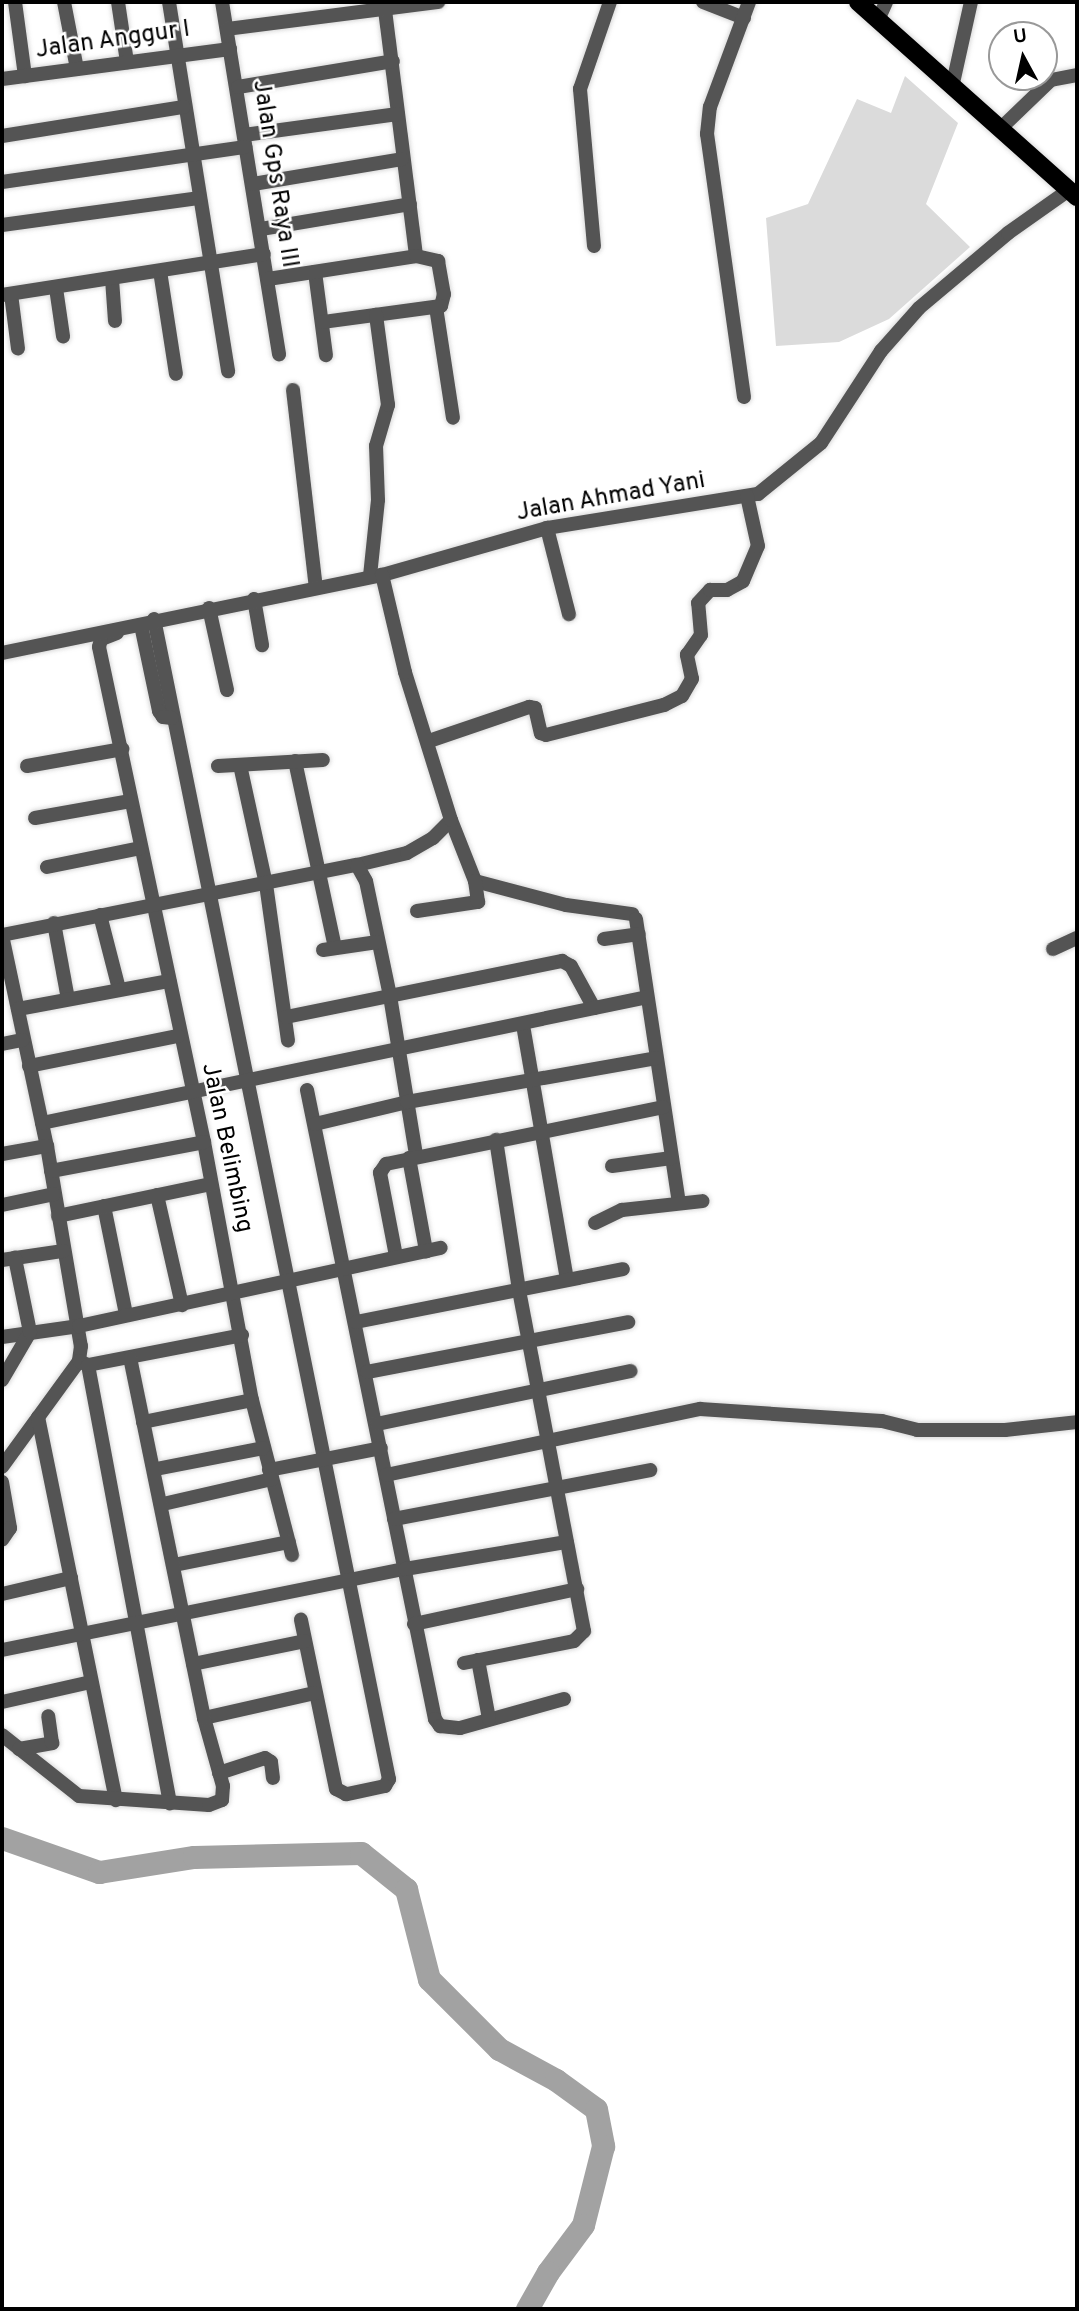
<!DOCTYPE html>
<style>
body{margin:0}
#map{position:relative;width:1079px;height:2311px;overflow:hidden;background:#fff;font-family:Overpass,sans-serif}
div>[style]{position:absolute}
.green>*{inset:0;background:#dbdbdb}
.river>*{height:23px;margin:-11.5px;padding:0 11.5px;transform-origin:11.5px;border-radius:11.5px;background:#a2a2a2}
.roads{filter:drop-shadow(0 0 2px #dbdbdb) drop-shadow(0 0 2px #dbdbdb)}
.minor>*{height:14px;margin:-7px;padding:0 7px;transform-origin:7px;border-radius:7px;background:#545454}
.major>*{height:18px;margin:-9px;padding:0 9px;transform-origin:9px;border-radius:9px;background:#000}
span{translate:-50% -50%;white-space:nowrap;text-align:center;line-height:1.15;-webkit-text-stroke:5px #fff;paint-order:stroke}
.street-label{font-size:24px;color:#000}
.frame{position:absolute;inset:0;border:4px solid #000;pointer-events:none}
.north{position:absolute;left:988px;top:21px;width:70px;height:70px;box-sizing:border-box;background:#fff;border:2px solid #999;border-radius:50%;rotate:352deg;font-size:19px;font-weight:700;line-height:28px;text-align:center;color:#000}
.north::after{content:'';display:block;margin:auto;width:24px;height:32px;background:#000;clip-path:polygon(50% 0,100% 100%,50% 72%,0 100%)}
</style>
<div id="map">
<div class="green">
<i style="clip-path:polygon(905px 76px,958px 123px,926px 204px,970px 247px,889px 319px,839px 342px,776px 346px,766px 218px,808px 204px,857px 99px,891px 113px)"></i>
</div>
<div class="river">
<i style="left:2px;top:1838px;width:103px;rotate:19.3deg"></i>
<i style="left:99px;top:1872px;width:96px;rotate:-9deg"></i>
<i style="left:194px;top:1857px;width:167px;rotate:-1.4deg"></i>
<i style="left:361px;top:1853px;width:58px;rotate:38.7deg"></i>
<i style="left:406px;top:1889px;width:93px;rotate:75.7deg"></i>
<i style="left:429px;top:1979px;width:99px;rotate:45deg"></i>
<i style="left:499px;top:2049px;width:65px;rotate:28.5deg"></i>
<i style="left:556px;top:2080px;width:49px;rotate:35.9deg"></i>
<i style="left:596px;top:2109px;width:38px;rotate:79deg"></i>
<i style="left:603px;top:2146px;width:81px;rotate:104.2deg"></i>
<i style="left:583px;top:2225px;width:59px;rotate:126.7deg"></i>
<i style="left:548px;top:2272px;width:43px;rotate:119.6deg"></i>
</div>
<div class="roads">
<div class="minor">
<i style="left:15px;top:2px;width:75px;rotate:82.3deg"></i>
<i style="left:64px;top:2px;width:68px;rotate:79deg"></i>
<i style="left:118px;top:2px;width:61px;rotate:81.5deg"></i>
<i style="left:169px;top:2px;width:374px;rotate:80.9deg"></i>
<i style="left:222px;top:2px;width:357px;rotate:80.8deg"></i>
<i style="left:384px;top:2px;width:256px;rotate:82.8deg"></i>
<i style="left:703px;top:2px;width:44px;rotate:21.3deg"></i>
<i style="left:879px;top:18px;width:17px;rotate:-66deg"></i>
<i style="left:227px;top:29px;width:213px;rotate:-7.3deg"></i>
<i style="left:2px;top:79px;width:230px;rotate:-7.5deg"></i>
<i style="left:953px;top:83px;width:83px;rotate:-77.5deg"></i>
<i style="left:238px;top:87px;width:157px;rotate:-9.5deg"></i>
<i style="left:1000px;top:129px;width:71px;rotate:-43.9deg"></i>
<i style="left:1051px;top:80px;width:26px;rotate:-11deg"></i>
<i style="left:244px;top:135px;width:155px;rotate:-7.8deg"></i>
<i style="left:2px;top:136px;width:184px;rotate:-9.1deg"></i>
<i style="left:2px;top:182px;width:246px;rotate:-8.2deg"></i>
<i style="left:253px;top:184px;width:151px;rotate:-9.5deg"></i>
<i style="left:2px;top:225px;width:198px;rotate:-7.8deg"></i>
<i style="left:261px;top:229px;width:151px;rotate:-9.5deg"></i>
<i style="left:594px;top:246px;width:158px;rotate:-95.1deg"></i>
<i style="left:580px;top:89px;width:92px;rotate:-71deg"></i>
<i style="left:160px;top:271px;width:104px;rotate:81.2deg"></i>
<i style="left:315px;top:272px;width:84px;rotate:82.5deg"></i>
<i style="left:112px;top:279px;width:42px;rotate:85.9deg"></i>
<i style="left:268px;top:279px;width:150px;rotate:-8.8deg"></i>
<i style="left:416px;top:256px;width:23px;rotate:13deg"></i>
<i style="left:438px;top:261px;width:34px;rotate:80deg"></i>
<i style="left:444px;top:294px;width:12px;rotate:104deg"></i>
<i style="left:441px;top:306px;width:120px;rotate:172.3deg"></i>
<i style="left:56px;top:288px;width:49px;rotate:81.7deg"></i>
<i style="left:11px;top:294px;width:55px;rotate:82.7deg"></i>
<i style="left:2px;top:295px;width:265px;rotate:-8.9deg"></i>
<i style="left:436px;top:307px;width:112px;rotate:81.3deg"></i>
<i style="left:293px;top:390px;width:199px;rotate:83.4deg"></i>
<i style="left:744px;top:397px;width:266px;rotate:-98deg"></i>
<i style="left:707px;top:134px;width:27px;rotate:-84deg"></i>
<i style="left:710px;top:107px;width:112px;rotate:-69.6deg"></i>
<i style="left:547px;top:528px;width:89px;rotate:75.7deg"></i>
<i style="left:370px;top:576px;width:76px;rotate:-84deg"></i>
<i style="left:378px;top:500px;width:54px;rotate:-92.1deg"></i>
<i style="left:376px;top:446px;width:43px;rotate:-73.7deg"></i>
<i style="left:388px;top:405px;width:91px;rotate:-97.6deg"></i>
<i style="left:254px;top:599px;width:47px;rotate:80.1deg"></i>
<i style="left:209px;top:608px;width:84px;rotate:77.6deg"></i>
<i style="left:154px;top:619px;width:1184px;rotate:78.55deg"></i>
<i style="left:389px;top:1779px;width:8px;rotate:120deg"></i>
<i style="left:385px;top:1786px;width:40px;rotate:168deg"></i>
<i style="left:346px;top:1794px;width:11px;rotate:-153deg"></i>
<i style="left:336px;top:1789px;width:173px;rotate:-101.7deg"></i>
<i style="left:142px;top:630px;width:83px;rotate:78.1deg"></i>
<i style="left:159px;top:711px;width:7px;rotate:56deg"></i>
<i style="left:163px;top:717px;width:9px;rotate:6deg"></i>
<i style="left:117px;top:633px;width:17px;rotate:159deg"></i>
<i style="left:101px;top:639px;width:8px;rotate:104deg"></i>
<i style="left:99px;top:647px;width:506px;rotate:78.02deg"></i>
<i style="left:204px;top:1142px;width:262px;rotate:79.5deg"></i>
<i style="left:252px;top:1400px;width:160px;rotate:75.5deg"></i>
<i style="left:2px;top:653px;width:388px;rotate:-11.6deg"></i>
<i style="left:382px;top:575px;width:172px;rotate:-15.9deg"></i>
<i style="left:547px;top:528px;width:214px;rotate:-9.2deg"></i>
<i style="left:758px;top:494px;width:81px;rotate:-39deg"></i>
<i style="left:821px;top:443px;width:110px;rotate:-56.9deg"></i>
<i style="left:881px;top:351px;width:57px;rotate:-48.5deg"></i>
<i style="left:919px;top:308px;width:116px;rotate:-40.1deg"></i>
<i style="left:1008px;top:233px;width:75px;rotate:-35.2deg"></i>
<i style="left:429px;top:741px;width:106px;rotate:-18.8deg"></i>
<i style="left:529px;top:707px;width:6px;rotate:9deg"></i>
<i style="left:535px;top:708px;width:26px;rotate:77deg"></i>
<i style="left:541px;top:733px;width:5px;rotate:22deg"></i>
<i style="left:546px;top:735px;width:122px;rotate:-14.3deg"></i>
<i style="left:664px;top:705px;width:20px;rotate:-27deg"></i>
<i style="left:682px;top:696px;width:20px;rotate:-60deg"></i>
<i style="left:692px;top:679px;width:25px;rotate:-102deg"></i>
<i style="left:687px;top:655px;width:24px;rotate:-55deg"></i>
<i style="left:701px;top:635px;width:32px;rotate:-95deg"></i>
<i style="left:698px;top:603px;width:18px;rotate:-47deg"></i>
<i style="left:710px;top:590px;width:17px"></i>
<i style="left:727px;top:590px;width:18px;rotate:-29deg"></i>
<i style="left:743px;top:581px;width:38px;rotate:-67deg"></i>
<i style="left:758px;top:546px;width:51px;rotate:-102.4deg"></i>
<i style="left:295px;top:761px;width:191px;rotate:77.9deg"></i>
<i style="left:240px;top:765px;width:122px;rotate:77.7deg"></i>
<i style="left:266px;top:884px;width:158px;rotate:82deg"></i>
<i style="left:27px;top:766px;width:97px;rotate:-10.1deg"></i>
<i style="left:218px;top:766px;width:105px;rotate:-3.3deg"></i>
<i style="left:35px;top:818px;width:97px;rotate:-10.1deg"></i>
<i style="left:451px;top:820px;width:66px;rotate:68.5deg"></i>
<i style="left:475px;top:881px;width:94px;rotate:14.8deg"></i>
<i style="left:566px;top:905px;width:67px;rotate:7.8deg"></i>
<i style="left:357px;top:865px;width:51px;rotate:-13.5deg"></i>
<i style="left:407px;top:853px;width:30px;rotate:-30deg"></i>
<i style="left:433px;top:838px;width:25px;rotate:-45deg"></i>
<i style="left:451px;top:820px;width:155px;rotate:-107.3deg"></i>
<i style="left:405px;top:672px;width:100px;rotate:-103.3deg"></i>
<i style="left:47px;top:867px;width:95px;rotate:-11.5deg"></i>
<i style="left:417px;top:911px;width:62px;rotate:-8.4deg"></i>
<i style="left:478px;top:902px;width:21px;rotate:-98deg"></i>
<i style="left:100px;top:915px;width:76px;rotate:75.6deg"></i>
<i style="left:636px;top:919px;width:287px;rotate:81.4deg"></i>
<i style="left:54px;top:923px;width:77px;rotate:79.6deg"></i>
<i style="left:2px;top:935px;width:362px;rotate:-11.2deg"></i>
<i style="left:357px;top:865px;width:18px;rotate:61deg"></i>
<i style="left:366px;top:881px;width:117px;rotate:78.2deg"></i>
<i style="left:390px;top:996px;width:161px;rotate:80.7deg"></i>
<i style="left:2px;top:935px;width:216px;rotate:78deg"></i>
<i style="left:47px;top:1146px;width:203px;rotate:80.4deg"></i>
<i style="left:81px;top:1346px;width:15px;rotate:98deg"></i>
<i style="left:79px;top:1361px;width:131px;rotate:126deg"></i>
<i style="left:604px;top:939px;width:35px;rotate:-8deg"></i>
<i style="left:1053px;top:949px;width:26px;rotate:-25deg"></i>
<i style="left:323px;top:950px;width:55px;rotate:-8.4deg"></i>
<i style="left:18px;top:1009px;width:154px;rotate:-10.5deg"></i>
<i style="left:286px;top:1017px;width:282px;rotate:-11.5deg"></i>
<i style="left:562px;top:961px;width:10px;rotate:29deg"></i>
<i style="left:571px;top:966px;width:48px;rotate:61.3deg"></i>
<i style="left:523px;top:1025px;width:258px;rotate:80.2deg"></i>
<i style="left:2px;top:1044px;width:21px;rotate:-11deg"></i>
<i style="left:29px;top:1066px;width:152px;rotate:-11.4deg"></i>
<i style="left:307px;top:1090px;width:642px;rotate:78.5deg"></i>
<i style="left:435px;top:1719px;width:9px;rotate:54deg"></i>
<i style="left:440px;top:1726px;width:20px;rotate:6deg"></i>
<i style="left:460px;top:1728px;width:108px;rotate:-15.6deg"></i>
<i style="left:42px;top:1123px;width:618px;rotate:-11.76deg"></i>
<i style="left:315px;top:1124px;width:95px;rotate:-13.4deg"></i>
<i style="left:407px;top:1102px;width:253px;rotate:-10deg"></i>
<i style="left:2px;top:1154px;width:46px;rotate:-10.1deg"></i>
<i style="left:409px;top:1158px;width:95px;rotate:79.6deg"></i>
<i style="left:612px;top:1166px;width:60px;rotate:-7.7deg"></i>
<i style="left:51px;top:1171px;width:156px;rotate:-10.7deg"></i>
<i style="left:157px;top:1195px;width:113px;rotate:77.2deg"></i>
<i style="left:2px;top:1205px;width:53px;rotate:-11.9deg"></i>
<i style="left:104px;top:1206px;width:110px;rotate:78.5deg"></i>
<i style="left:58px;top:1216px;width:156px;rotate:-11.8deg"></i>
<i style="left:595px;top:1223px;width:30px;rotate:-26deg"></i>
<i style="left:622px;top:1210px;width:81px;rotate:-6.3deg"></i>
<i style="left:396px;top:1256px;width:85px;rotate:-100.9deg"></i>
<i style="left:380px;top:1173px;width:11px;rotate:-56deg"></i>
<i style="left:386px;top:1164px;width:283px;rotate:-11.6deg"></i>
<i style="left:2px;top:1260px;width:62px;rotate:-8.4deg"></i>
<i style="left:356px;top:1322px;width:272px;rotate:-11.2deg"></i>
<i style="left:2px;top:1337px;width:78px;rotate:-8.1deg"></i>
<i style="left:79px;top:1326px;width:370px;rotate:-12.2deg"></i>
<i style="left:79px;top:1361px;width:10px;rotate:24deg"></i>
<i style="left:88px;top:1365px;width:446px;rotate:79.4deg"></i>
<i style="left:88px;top:1365px;width:157px;rotate:-11deg"></i>
<i style="left:367px;top:1372px;width:266px;rotate:-10.8deg"></i>
<i style="left:2px;top:1380px;width:56px;rotate:-59.7deg"></i>
<i style="left:30px;top:1332px;width:76px;rotate:-101.5deg"></i>
<i style="left:38px;top:1417px;width:391px;rotate:78.5deg"></i>
<i style="left:143px;top:1422px;width:111px;rotate:-11.4deg"></i>
<i style="left:377px;top:1424px;width:259px;rotate:-11.8deg"></i>
<i style="left:156px;top:1469px;width:109px;rotate:-11.1deg"></i>
<i style="left:269px;top:1470px;width:114px;rotate:-11.1deg"></i>
<i style="left:386px;top:1475px;width:321px;rotate:-11.9deg"></i>
<i style="left:700px;top:1409px;width:182px;rotate:3.8deg"></i>
<i style="left:882px;top:1421px;width:36px;rotate:14deg"></i>
<i style="left:917px;top:1430px;width:88px"></i>
<i style="left:1005px;top:1430px;width:72px;rotate:-6.3deg"></i>
<i style="left:2px;top:1482px;width:47px;rotate:80.1deg"></i>
<i style="left:10px;top:1528px;width:14px;rotate:124deg"></i>
<i style="left:163px;top:1504px;width:112px;rotate:-12.9deg"></i>
<i style="left:394px;top:1519px;width:261px;rotate:-10.8deg"></i>
<i style="left:174px;top:1565px;width:117px;rotate:-11.3deg"></i>
<i style="left:2px;top:1594px;width:71px;rotate:-13.1deg"></i>
<i style="left:414px;top:1624px;width:167px;rotate:-12.1deg"></i>
<i style="left:2px;top:1650px;width:411px;rotate:-11.4deg"></i>
<i style="left:405px;top:1569px;width:164px;rotate:-9.5deg"></i>
<i style="left:478px;top:1660px;width:60px;rotate:79.4deg"></i>
<i style="left:464px;top:1663px;width:112px;rotate:-11.3deg"></i>
<i style="left:574px;top:1641px;width:14px;rotate:-45deg"></i>
<i style="left:584px;top:1631px;width:347px;rotate:-100.8deg"></i>
<i style="left:519px;top:1290px;width:152px;rotate:-98.7deg"></i>
<i style="left:193px;top:1664px;width:114px;rotate:-11.6deg"></i>
<i style="left:2px;top:1702px;width:91px;rotate:-12.7deg"></i>
<i style="left:204px;top:1718px;width:114px;rotate:-12.7deg"></i>
<i style="left:2px;top:1735px;width:98px;rotate:38.4deg"></i>
<i style="left:79px;top:1796px;width:130px;rotate:4deg"></i>
<i style="left:209px;top:1805px;width:14px;rotate:-21deg"></i>
<i style="left:222px;top:1800px;width:14px;rotate:-86deg"></i>
<i style="left:223px;top:1786px;width:71px;rotate:-105.6deg"></i>
<i style="left:204px;top:1718px;width:367px;rotate:-101.6deg"></i>
<i style="left:19px;top:1749px;width:34px;rotate:-10deg"></i>
<i style="left:52px;top:1743px;width:27px;rotate:-98deg"></i>
<i style="left:219px;top:1773px;width:48px;rotate:-18.1deg"></i>
<i style="left:265px;top:1758px;width:7px;rotate:34deg"></i>
<i style="left:271px;top:1762px;width:16px;rotate:83deg"></i>
</div>
<div class="major">
<i style="left:858px;top:2px;width:293px;rotate:41.7deg"></i>
</div>
</div>
<div class="street-label">
<span style="left:113px;top:41px;rotate:-8deg">Jalan Anggur I</span>
<span style="left:274px;top:174px;rotate:81deg">Jalan Gps Raya III</span>
<span style="left:611px;top:498px;rotate:-10deg">Jalan Ahmad Yani</span>
<span style="left:226px;top:1148px;rotate:78deg">Jalan Belimbing</span>
</div>
<div class="frame"></div>
<div class="north">U</div>
</div>
